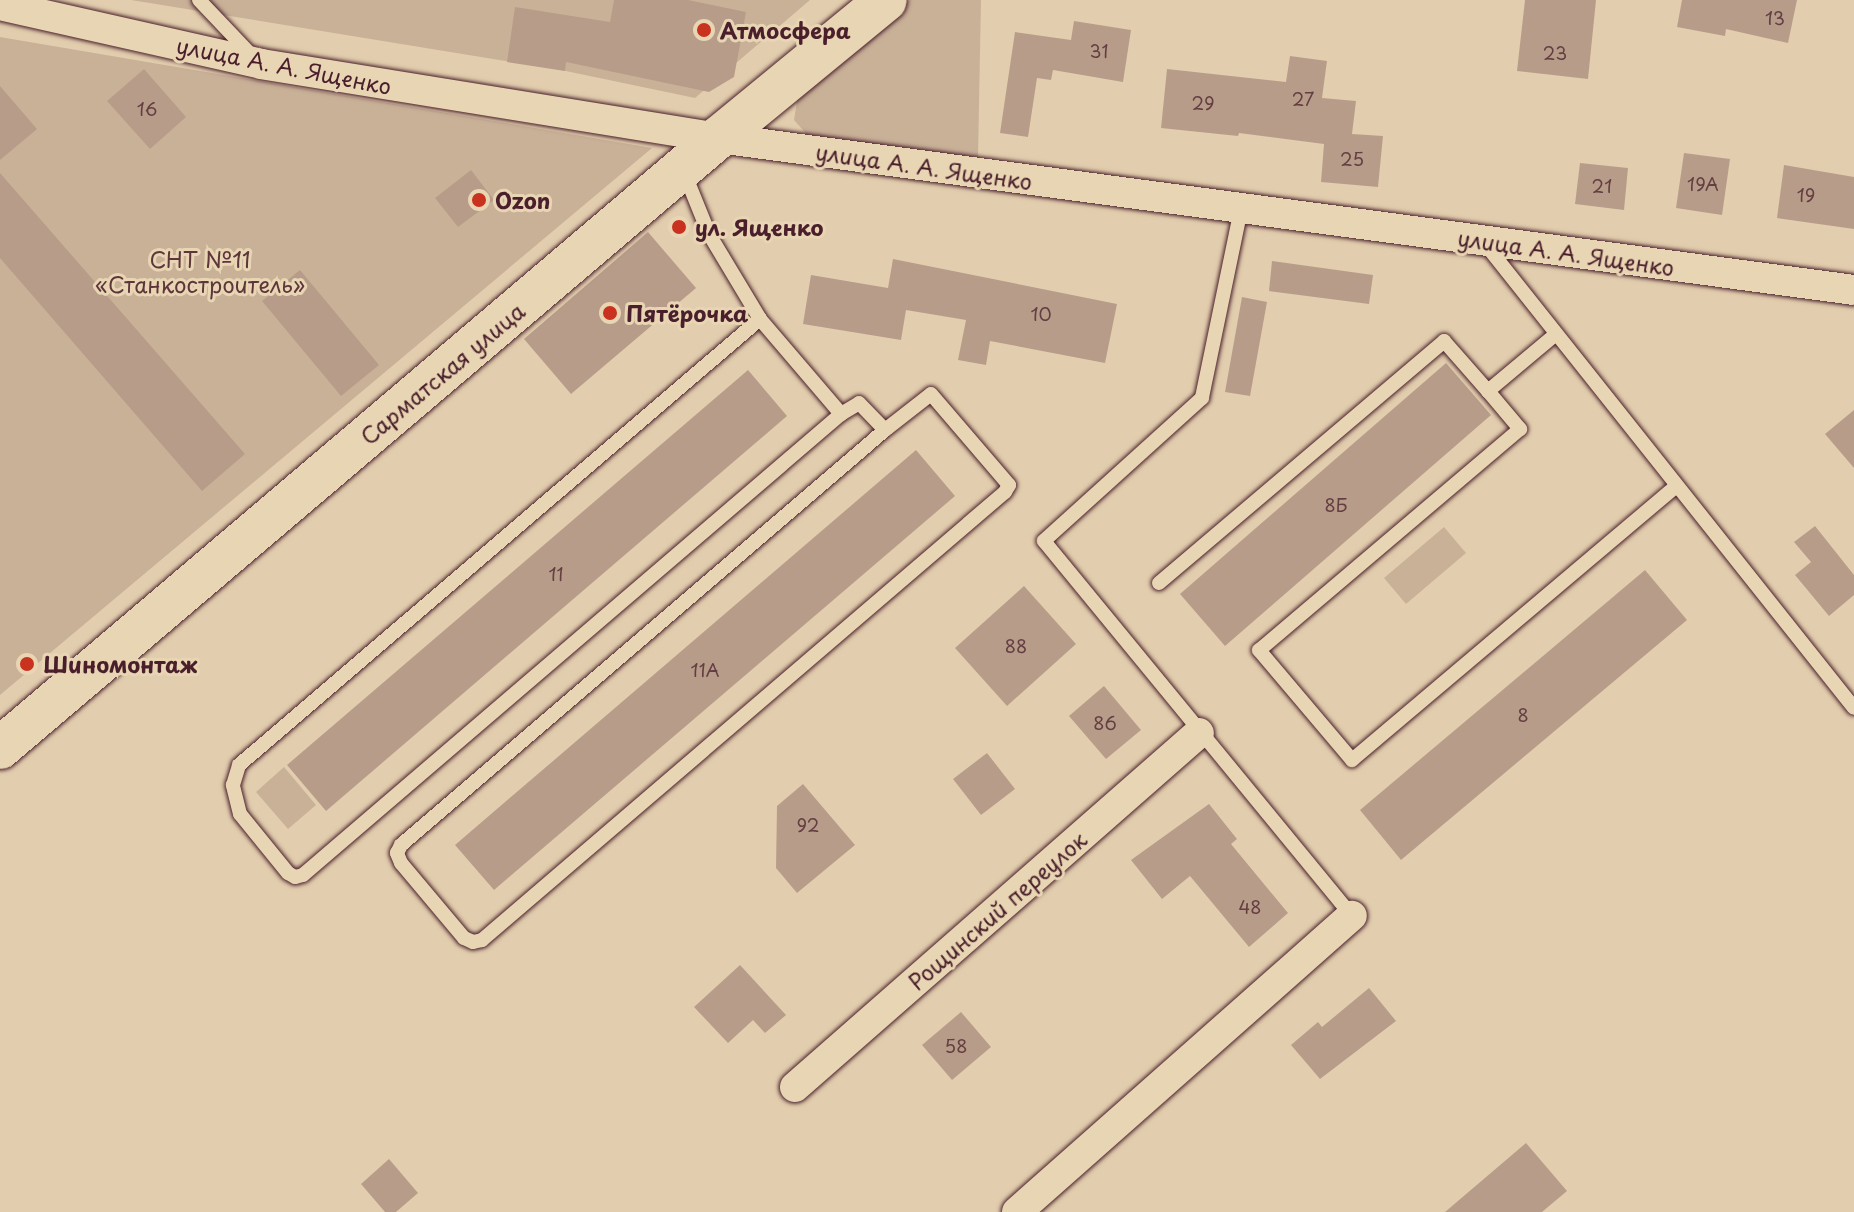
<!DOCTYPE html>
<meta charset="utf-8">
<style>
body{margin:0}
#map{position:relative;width:1854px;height:1212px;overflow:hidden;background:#e2ceae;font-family:"Playpen Sans",sans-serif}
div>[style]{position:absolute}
.green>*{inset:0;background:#c9b198}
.building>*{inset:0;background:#b79d89}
.roads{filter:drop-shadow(0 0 2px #4a1f2b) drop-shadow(0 0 2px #4a1f2b)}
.lane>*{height:14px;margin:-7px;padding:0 7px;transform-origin:7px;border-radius:7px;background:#e8d5b3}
.street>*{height:30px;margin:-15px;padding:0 15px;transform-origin:15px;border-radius:15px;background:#e8d5b3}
.secondary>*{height:42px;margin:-21px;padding:0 21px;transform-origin:21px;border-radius:21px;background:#e8d5b3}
.dots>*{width:22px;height:22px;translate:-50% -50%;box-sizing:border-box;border:4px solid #e8d5b3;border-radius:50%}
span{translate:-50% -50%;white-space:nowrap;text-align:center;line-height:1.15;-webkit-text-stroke:6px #e8d5b3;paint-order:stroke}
.number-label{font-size:18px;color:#653e42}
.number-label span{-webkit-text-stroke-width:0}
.poi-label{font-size:22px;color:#4a1f2b;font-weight:700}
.left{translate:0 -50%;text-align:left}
.street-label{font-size:22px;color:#4a1f2b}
.park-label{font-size:22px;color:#5d353b}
</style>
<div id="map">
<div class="green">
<i style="clip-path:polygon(131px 0,810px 0,695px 98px,561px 70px)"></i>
<i style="clip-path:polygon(910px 0,981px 0,978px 157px,834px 144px,810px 138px,794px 120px,799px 89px)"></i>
<i style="clip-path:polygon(0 37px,652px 148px,0 695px)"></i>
<i style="clip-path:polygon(1444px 527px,1466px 553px,1406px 604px,1384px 578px)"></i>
<i style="clip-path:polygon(284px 767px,316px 805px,288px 829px,256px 792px)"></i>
</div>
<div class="building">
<i style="clip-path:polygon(614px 0,688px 0,746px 12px,734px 77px,709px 92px,566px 62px,565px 71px,507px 62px,515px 7px,610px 22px)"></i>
<i style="clip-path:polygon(1525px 0,1596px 0,1588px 79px,1517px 71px)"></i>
<i style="clip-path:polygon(1682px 0,1797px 0,1788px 43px,1726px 29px,1725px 36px,1677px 27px)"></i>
<i style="clip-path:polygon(1074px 21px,1131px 30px,1123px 82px,1053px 70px,1051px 80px,1037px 78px,1028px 137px,1000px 133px,1015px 32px,1071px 40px)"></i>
<i style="clip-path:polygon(1290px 56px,1327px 61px,1322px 98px,1356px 101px,1352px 134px,1383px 136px,1378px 187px,1321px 182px,1324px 144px,1239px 133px,1238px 136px,1161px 128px,1167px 69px,1286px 82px)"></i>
<i style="clip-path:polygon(144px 69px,186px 117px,150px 149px,107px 101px)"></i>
<i style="clip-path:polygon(0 86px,37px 129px,0 160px)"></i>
<i style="clip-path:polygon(1684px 153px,1730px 159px,1722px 215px,1676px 208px)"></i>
<i style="clip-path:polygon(1580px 163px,1628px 168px,1624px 210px,1575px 204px)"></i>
<i style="clip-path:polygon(1784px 165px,1854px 177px,1854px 229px,1777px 218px)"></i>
<i style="clip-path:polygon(471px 170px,494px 200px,458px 227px,435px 198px)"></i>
<i style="clip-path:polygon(0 173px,245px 454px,202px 491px,0 258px)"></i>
<i style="clip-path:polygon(648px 232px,696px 288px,571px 394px,524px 339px)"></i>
<i style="clip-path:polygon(893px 259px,1117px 304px,1105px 363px,990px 341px,986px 365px,958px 360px,966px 320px,906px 310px,901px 340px,803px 324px,811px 275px,888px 288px)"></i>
<i style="clip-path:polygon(1272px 261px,1373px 275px,1369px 304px,1269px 291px)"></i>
<i style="clip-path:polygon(300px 270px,379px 365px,341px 396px,262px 301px)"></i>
<i style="clip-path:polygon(1242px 297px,1267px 302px,1250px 396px,1225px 392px)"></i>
<i style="clip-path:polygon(1446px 363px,1491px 415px,1225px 646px,1180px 594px)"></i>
<i style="clip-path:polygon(748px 370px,787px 416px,326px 811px,287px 765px)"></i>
<i style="clip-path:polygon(1854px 410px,1854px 468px,1825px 434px)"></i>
<i style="clip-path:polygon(916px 450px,955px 496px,494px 890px,455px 845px)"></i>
<i style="clip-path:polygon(1815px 526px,1854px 575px,1854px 595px,1829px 616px,1795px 575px,1811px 562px,1794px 542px)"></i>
<i style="clip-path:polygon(1645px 570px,1687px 620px,1401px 860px,1360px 810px)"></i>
<i style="clip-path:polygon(1024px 586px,1076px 644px,1007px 706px,955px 648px)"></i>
<i style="clip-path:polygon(1104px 686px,1141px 730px,1106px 759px,1069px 716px)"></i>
<i style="clip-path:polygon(987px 753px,1015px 789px,981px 815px,953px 779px)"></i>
<i style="clip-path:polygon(803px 784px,855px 845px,797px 893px,776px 868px,777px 806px)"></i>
<i style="clip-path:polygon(1209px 804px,1237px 839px,1231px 844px,1288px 913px,1249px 947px,1190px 876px,1162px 899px,1131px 860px)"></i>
<i style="clip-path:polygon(740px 965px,786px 1015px,765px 1033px,753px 1020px,728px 1043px,694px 1007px)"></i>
<i style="clip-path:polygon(1369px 988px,1396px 1021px,1320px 1079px,1291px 1045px,1318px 1022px,1322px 1027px)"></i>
<i style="clip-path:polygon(961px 1012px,991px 1047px,952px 1080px,922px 1045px)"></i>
<i style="clip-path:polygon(1526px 1143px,1567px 1191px,1542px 1212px,1445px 1212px)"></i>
<i style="clip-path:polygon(389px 1159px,418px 1193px,396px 1212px,385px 1212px,361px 1184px)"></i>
</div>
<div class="roads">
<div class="lane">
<i style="left:199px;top:0;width:80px;rotate:46.5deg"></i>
<i style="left:684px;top:172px;width:67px;rotate:68deg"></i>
<i style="left:709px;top:234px;width:99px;rotate:59deg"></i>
<i style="left:760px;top:319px;width:125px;rotate:49.5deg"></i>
<i style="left:841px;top:414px;width:708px;rotate:139.41deg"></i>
<i style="left:303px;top:875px;width:8px;rotate:166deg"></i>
<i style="left:295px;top:877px;width:8px;rotate:-150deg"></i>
<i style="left:288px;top:873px;width:76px;rotate:-129.1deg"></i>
<i style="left:240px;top:814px;width:30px;rotate:-104deg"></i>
<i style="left:233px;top:785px;width:21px;rotate:-73deg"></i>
<i style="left:239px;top:765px;width:686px;rotate:-40.57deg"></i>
<i style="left:1241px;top:209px;width:193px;rotate:101.7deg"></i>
<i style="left:1202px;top:398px;width:213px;rotate:137.9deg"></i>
<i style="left:1044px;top:541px;width:485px;rotate:50.6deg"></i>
<i style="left:1486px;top:245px;width:591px;rotate:51.52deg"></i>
<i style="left:1556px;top:334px;width:89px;rotate:140deg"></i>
<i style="left:1488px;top:391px;width:50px;rotate:49.9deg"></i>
<i style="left:1520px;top:429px;width:342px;rotate:139.7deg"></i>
<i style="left:1259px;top:650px;width:144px;rotate:49.8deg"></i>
<i style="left:1352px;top:760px;width:424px;rotate:-40.2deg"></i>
<i style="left:841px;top:414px;width:21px;rotate:-31deg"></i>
<i style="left:859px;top:403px;width:37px;rotate:46deg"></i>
<i style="left:885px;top:430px;width:58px;rotate:-38deg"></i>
<i style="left:931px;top:394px;width:120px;rotate:49.4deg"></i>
<i style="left:1009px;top:485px;width:8px;rotate:120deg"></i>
<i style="left:1005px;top:492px;width:689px;rotate:139.42deg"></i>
<i style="left:482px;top:940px;width:9px;rotate:167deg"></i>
<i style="left:473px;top:942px;width:10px;rotate:-156deg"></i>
<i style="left:464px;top:938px;width:98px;rotate:-130deg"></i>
<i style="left:401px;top:863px;width:11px;rotate:-112deg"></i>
<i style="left:397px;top:853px;width:9px;rotate:-63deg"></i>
<i style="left:401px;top:845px;width:638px;rotate:-40.61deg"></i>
<i style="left:1159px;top:583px;width:374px;rotate:-40.3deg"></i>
<i style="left:1444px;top:341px;width:67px;rotate:48.7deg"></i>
</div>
<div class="street">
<i style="left:0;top:5px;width:268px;rotate:12.7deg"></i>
<i style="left:261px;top:64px;width:463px;rotate:9.2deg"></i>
<i style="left:718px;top:138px;width:1146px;rotate:7.62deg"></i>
<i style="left:795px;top:1087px;width:537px;rotate:-41.23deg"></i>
<i style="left:1017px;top:1212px;width:447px;rotate:-41.5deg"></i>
</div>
<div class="secondary">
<i style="left:0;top:748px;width:942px;rotate:-40.35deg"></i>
<i style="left:718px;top:138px;width:217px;rotate:-39.4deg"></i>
</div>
</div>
<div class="dots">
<i style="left:704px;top:30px;background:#c8321e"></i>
<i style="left:479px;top:200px;background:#c8321e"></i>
<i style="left:679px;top:227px;background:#c8321e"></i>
<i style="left:610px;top:313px;background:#c8321e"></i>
<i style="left:27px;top:664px;background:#c8321e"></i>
</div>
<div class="number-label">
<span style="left:1775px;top:18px">13</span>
<span style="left:1099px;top:51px">31</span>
<span style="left:1555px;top:53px">23</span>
<span style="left:1303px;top:99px">27</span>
<span style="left:1203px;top:103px">29</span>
<span style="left:147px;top:109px">16</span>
<span style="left:1352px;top:159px">25</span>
<span style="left:1703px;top:184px">19А</span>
<span style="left:1602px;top:186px">21</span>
<span style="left:1806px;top:195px">19</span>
<span style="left:1041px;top:314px">10</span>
<span style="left:1336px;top:505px">8Б</span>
<span style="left:556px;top:574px">11</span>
<span style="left:1016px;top:646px">88</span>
<span style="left:705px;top:670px">11А</span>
<span style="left:1523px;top:715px">8</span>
<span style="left:1105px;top:723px">86</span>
<span style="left:808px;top:825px">92</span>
<span style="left:1250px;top:907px">48</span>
<span style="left:956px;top:1046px">58</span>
</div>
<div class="poi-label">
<span class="left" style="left:720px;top:30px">Атмосфера</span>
<span class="left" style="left:495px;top:200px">Ozon</span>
<span class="left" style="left:695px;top:227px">ул. Ященко</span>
<span class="left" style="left:626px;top:313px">Пятёрочка</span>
<span class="left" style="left:43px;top:664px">Шиномонтаж</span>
</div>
<div class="street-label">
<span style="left:284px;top:65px;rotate:11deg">улица А. А. Ященко</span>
<span style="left:924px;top:166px;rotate:8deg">улица А. А. Ященко</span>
<span style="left:1566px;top:252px;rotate:8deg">улица А. А. Ященко</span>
<span style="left:442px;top:373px;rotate:-40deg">Сарматская улица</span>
<span style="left:997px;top:910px;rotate:-41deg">Рощинский переулок</span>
</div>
<div class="park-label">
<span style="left:200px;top:271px">СНТ №11<br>«Станкостроитель»</span>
</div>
</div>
